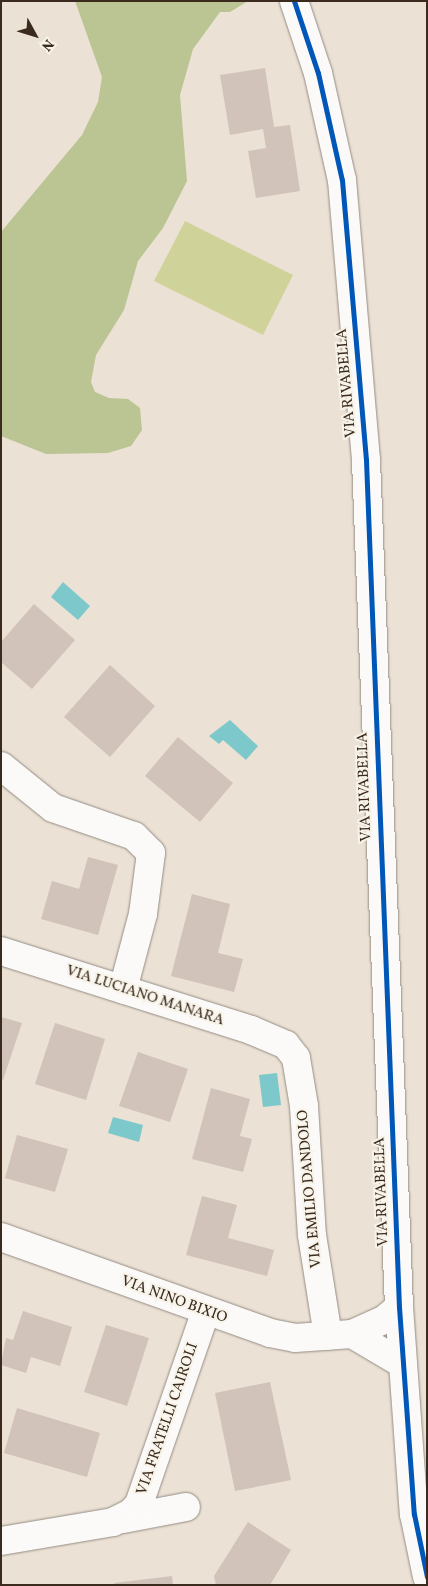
<!DOCTYPE html>
<style>
body{margin:0}
#map{position:relative;width:428px;height:1586px;overflow:hidden;background:#ebe1d4;font-family:Vollkorn,serif}
div>[style]{position:absolute}
.green>*{inset:0;background:#d0d399}
.forest>*{inset:0;background:#bbc493}
.water>*{inset:0;background:#7dc8ca}
.building>*{inset:0;background:#d1c2ba}
.roads{filter:drop-shadow(0 0 1px #948c84) drop-shadow(0 0 1px #948c84)}
.minor>*{height:28px;margin:-14px;padding:0 14px;transform-origin:14px;border-radius:14px;background:#fcfaf9}
.cycleway>*{height:5px;margin:-2.5px;padding:0 2.5px;transform-origin:2.5px;border-radius:2.5px;background:#0057b8}
span{translate:-50% -50%;white-space:nowrap;text-align:center;line-height:1.15;-webkit-text-stroke:4px #f7f3e8;paint-order:stroke}
.street-label{font-size:15px;color:#3b2a1e}
.frame{position:absolute;inset:0;border:2px solid #3b2a1e;pointer-events:none}
.north{position:absolute;left:10px;top:10px;width:50px;height:50px;-webkit-text-stroke:4px #f7f3e8;paint-order:stroke;rotate:129deg;font-size:14px;font-weight:700;line-height:20px;text-align:center;color:#3b2a1e}
.north::after{content:'';display:block;margin:auto;width:18px;height:22px;background:#3b2a1e;clip-path:polygon(50% 0,100% 100%,50% 72%,0 100%)}
</style>
<div id="map">
<div class="green">
<i style="clip-path:polygon(185px 221px,293px 275px,263px 335px,154px 281px)"></i>
</div>
<div class="forest">
<i style="clip-path:polygon(75px 1px,248px 1px,230px 12px,220px 12px,193px 49px,180px 95px,187px 181px,163px 228px,138px 261px,124px 310px,96px 355px,91px 382px,95px 392px,109px 398px,128px 399px,140px 408px,142px 430px,131px 446px,108px 453px,46px 454px,1px 436px,1px 232px,82px 135px,98px 102px,102px 77px)"></i>
</div>
<div class="water">
<i style="clip-path:polygon(63px 582px,90px 606px,78px 620px,51px 597px)"></i>
<i style="clip-path:polygon(230px 720px,258px 746px,246px 760px,223px 740px,219px 744px,209px 736px)"></i>
<i style="clip-path:polygon(277px 1073px,281px 1105px,263px 1107px,259px 1075px)"></i>
<i style="clip-path:polygon(113px 1117px,143px 1125px,139px 1142px,108px 1133px)"></i>
</div>
<div class="building">
<i style="clip-path:polygon(265px 68px,274px 127px,290px 125px,300px 191px,256px 198px,248px 151px,266px 148px,263px 129px,230px 135px,220px 75px)"></i>
<i style="clip-path:polygon(34px 604px,75px 640px,32px 689px,1px 662px,1px 642px)"></i>
<i style="clip-path:polygon(110px 665px,155px 706px,110px 757px,64px 717px)"></i>
<i style="clip-path:polygon(178px 737px,233px 783px,200px 822px,145px 776px)"></i>
<i style="clip-path:polygon(88px 857px,118px 865px,98px 935px,41px 919px,52px 881px,79px 889px)"></i>
<i style="clip-path:polygon(192px 894px,230px 904px,218px 953px,243px 959px,234px 992px,171px 976px)"></i>
<i style="clip-path:polygon(1px 1017px,22px 1023px,3px 1080px,1px 1079px)"></i>
<i style="clip-path:polygon(55px 1023px,105px 1039px,86px 1100px,35px 1084px)"></i>
<i style="clip-path:polygon(138px 1052px,188px 1069px,170px 1122px,119px 1106px)"></i>
<i style="clip-path:polygon(211px 1088px,250px 1099px,240px 1136px,252px 1139px,243px 1172px,192px 1159px)"></i>
<i style="clip-path:polygon(17px 1135px,68px 1149px,55px 1192px,5px 1178px)"></i>
<i style="clip-path:polygon(202px 1196px,237px 1205px,228px 1238px,274px 1250px,267px 1276px,186px 1255px)"></i>
<i style="clip-path:polygon(23px 1311px,72px 1327px,60px 1366px,31px 1357px,26px 1373px,1px 1365px,6px 1338px,13px 1340px)"></i>
<i style="clip-path:polygon(106px 1325px,149px 1338px,127px 1406px,84px 1392px)"></i>
<i style="clip-path:polygon(270px 1382px,291px 1480px,235px 1491px,215px 1393px)"></i>
<i style="clip-path:polygon(17px 1408px,100px 1433px,87px 1477px,4px 1453px)"></i>
<i style="clip-path:polygon(248px 1522px,291px 1550px,270px 1585px,216px 1585px,214px 1576px)"></i>
<i style="clip-path:polygon(172px 1576px,173px 1585px,115px 1585px,114px 1583px)"></i>
</div>
<div class="roads">
<div class="minor">
<i style="left:294px;top:1px;width:76px;rotate:71.6deg"></i>
<i style="left:318px;top:73px;width:110px;rotate:77.4deg"></i>
<i style="left:342px;top:180px;width:281px;rotate:85.1deg"></i>
<i style="left:366px;top:460px;width:848px;rotate:87.77deg"></i>
<i style="left:399px;top:1307px;width:208px;rotate:85.9deg"></i>
<i style="left:414px;top:1514px;width:64px;rotate:78.3deg"></i>
<i style="left:1px;top:766px;width:67px;rotate:38.9deg"></i>
<i style="left:53px;top:808px;width:86px;rotate:19.1deg"></i>
<i style="left:134px;top:836px;width:24px;rotate:45deg"></i>
<i style="left:151px;top:853px;width:62px;rotate:97.5deg"></i>
<i style="left:143px;top:914px;width:78px;rotate:104.9deg"></i>
<i style="left:1px;top:951px;width:262px;rotate:17.5deg"></i>
<i style="left:251px;top:1030px;width:38px;rotate:23deg"></i>
<i style="left:286px;top:1045px;width:16px;rotate:52deg"></i>
<i style="left:296px;top:1058px;width:49px;rotate:80.5deg"></i>
<i style="left:304px;top:1106px;width:129px;rotate:86.5deg"></i>
<i style="left:312px;top:1235px;width:102px;rotate:81deg"></i>
<i style="left:1px;top:1237px;width:286px;rotate:19.6deg"></i>
<i style="left:270px;top:1333px;width:25px;rotate:11deg"></i>
<i style="left:295px;top:1338px;width:57px;rotate:-4deg"></i>
<i style="left:352px;top:1334px;width:36px;rotate:-24deg"></i>
<i style="left:385px;top:1319px;width:18px;rotate:-41deg"></i>
<i style="left:352px;top:1334px;width:59px;rotate:30.5deg"></i>
<i style="left:123px;top:1519px;width:64px;rotate:-10.8deg"></i>
<i style="left:1px;top:1541px;width:114px;rotate:-9.6deg"></i>
<i style="left:113px;top:1522px;width:20px;rotate:-27deg"></i>
<i style="left:131px;top:1513px;width:12px;rotate:-48deg"></i>
<i style="left:139px;top:1504px;width:204px;rotate:-70.9deg"></i>
</div>
</div>
<div class="cycleway">
<i style="left:294px;top:1px;width:76px;rotate:71.6deg"></i>
<i style="left:318px;top:73px;width:110px;rotate:77.4deg"></i>
<i style="left:342px;top:180px;width:281px;rotate:85.1deg"></i>
<i style="left:366px;top:460px;width:848px;rotate:87.77deg"></i>
<i style="left:399px;top:1307px;width:208px;rotate:85.9deg"></i>
<i style="left:414px;top:1514px;width:64px;rotate:78.3deg"></i>
</div>
<div class="street-label">
<span style="left:347px;top:383px;rotate:-95deg">VIA RIVABELLA</span>
<span style="left:365px;top:787px;rotate:-92deg">VIA RIVABELLA</span>
<span style="left:145px;top:996px;rotate:18deg">VIA LUCIANO MANARA</span>
<span style="left:310px;top:1189px;rotate:-95deg">VIA EMILIO DANDOLO</span>
<span style="left:382px;top:1192px;rotate:-92deg">VIA RIVABELLA</span>
<span style="left:174px;top:1300px;rotate:20deg">VIA NINO BIXIO</span>
<span style="left:168px;top:1419px;rotate:-71deg">VIA FRATELLI CAIROLI</span>
</div>
<div class="frame"></div>
<div class="north">N</div>
</div>
